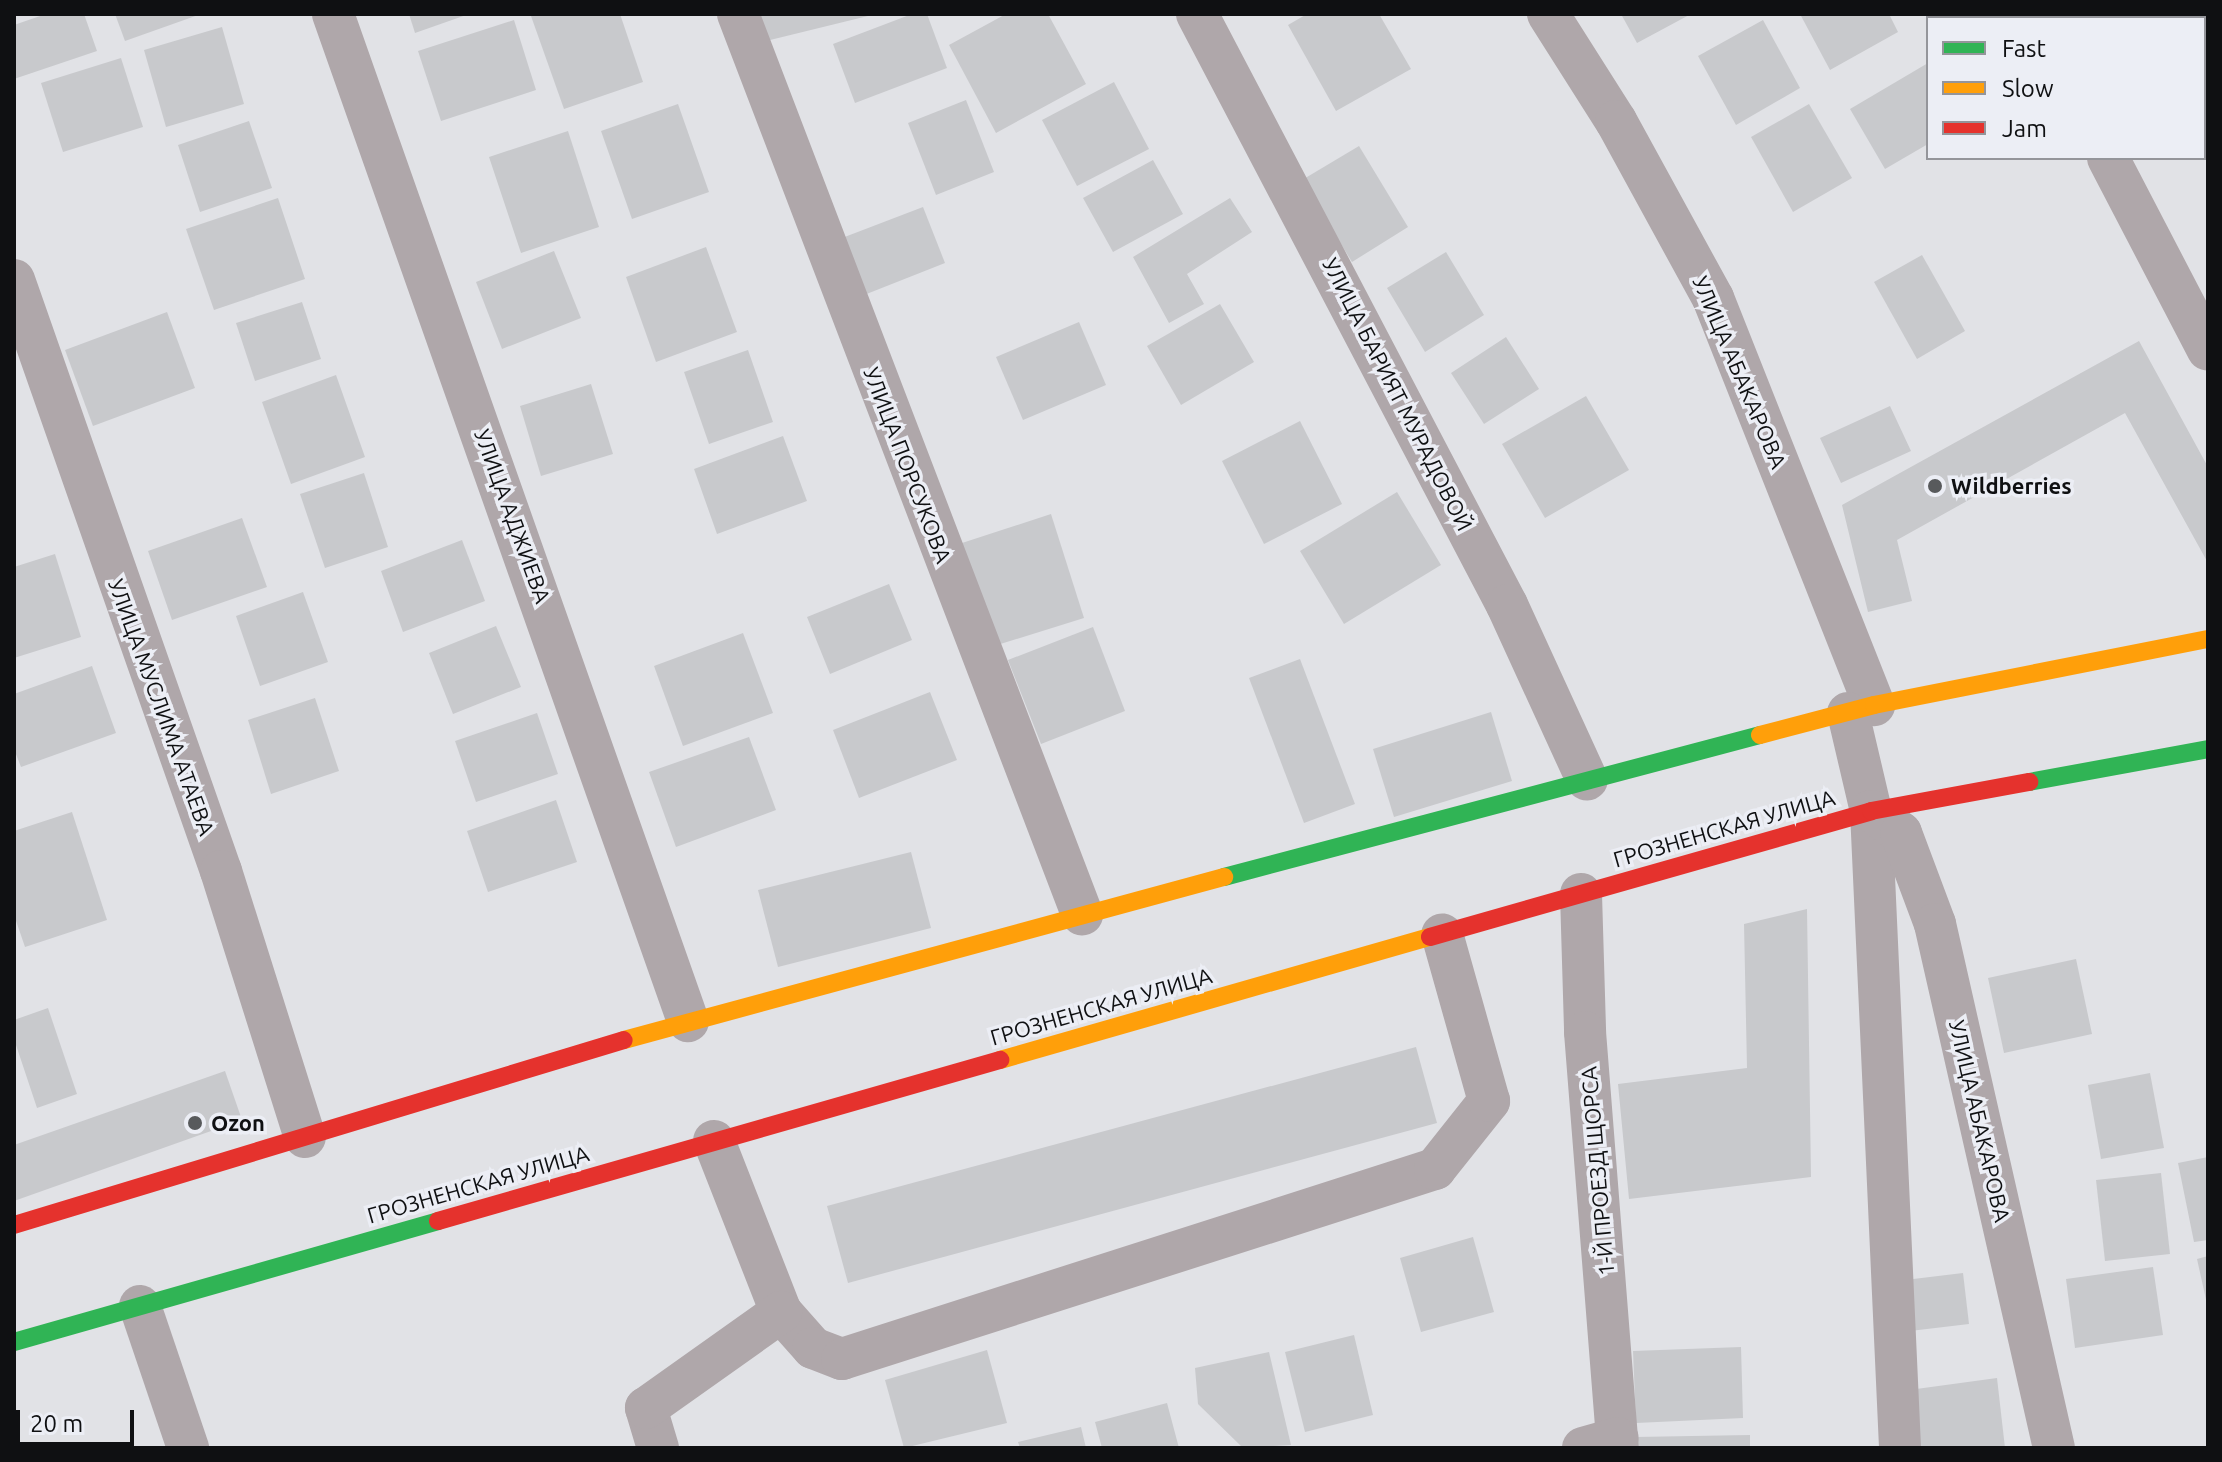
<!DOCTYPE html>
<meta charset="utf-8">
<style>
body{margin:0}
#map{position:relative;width:2222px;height:1462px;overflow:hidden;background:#e1e2e6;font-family:Ubuntu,sans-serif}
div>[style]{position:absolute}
.building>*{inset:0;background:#c8c9cc}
.street>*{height:42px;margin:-21px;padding:0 21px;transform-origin:21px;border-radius:21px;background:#afa7aa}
.fast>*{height:18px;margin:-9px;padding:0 9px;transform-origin:9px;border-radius:9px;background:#30b455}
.slow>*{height:18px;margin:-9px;padding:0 9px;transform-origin:9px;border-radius:9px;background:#ff9f0a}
.jam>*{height:18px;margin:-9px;padding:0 9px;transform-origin:9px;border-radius:9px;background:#e5322d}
.dots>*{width:22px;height:22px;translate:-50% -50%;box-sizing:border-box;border:4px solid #eceef5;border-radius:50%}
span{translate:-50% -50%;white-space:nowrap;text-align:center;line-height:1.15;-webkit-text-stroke:7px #eceef5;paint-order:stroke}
.street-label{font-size:22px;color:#0f1012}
.poi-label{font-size:22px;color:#0f1012;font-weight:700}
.left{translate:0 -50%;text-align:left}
.frame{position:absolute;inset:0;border:16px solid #0f1012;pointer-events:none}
.legend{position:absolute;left:1926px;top:16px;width:280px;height:144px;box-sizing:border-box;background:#eceef5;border:2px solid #94959a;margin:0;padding:10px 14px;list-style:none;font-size:24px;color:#0f1012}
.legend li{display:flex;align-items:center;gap:16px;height:40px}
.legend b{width:40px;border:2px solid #94959a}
.scale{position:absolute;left:16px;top:1410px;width:118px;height:36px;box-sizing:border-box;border:4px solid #0f1012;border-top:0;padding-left:10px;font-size:24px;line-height:28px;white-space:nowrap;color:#0f1012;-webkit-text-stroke:6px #eceef5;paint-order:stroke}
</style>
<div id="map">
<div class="building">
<i style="clip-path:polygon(46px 14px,84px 14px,97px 51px,14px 79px,14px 25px)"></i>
<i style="clip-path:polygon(115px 14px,201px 14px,125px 41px)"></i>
<i style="clip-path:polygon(409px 14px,469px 14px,415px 33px)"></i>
<i style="clip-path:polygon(620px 14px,643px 82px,564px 109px,531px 16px)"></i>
<i style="clip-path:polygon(760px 14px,872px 14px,872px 15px,766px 41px)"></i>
<i style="clip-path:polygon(912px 14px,927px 14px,947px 68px,855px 103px,833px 44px)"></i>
<i style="clip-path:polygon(1006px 14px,1048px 14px,1086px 84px,996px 133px,949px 45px)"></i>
<i style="clip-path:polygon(1307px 14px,1379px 14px,1411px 69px,1336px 111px,1288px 25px)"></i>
<i style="clip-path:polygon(1621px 14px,1691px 14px,1637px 43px)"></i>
<i style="clip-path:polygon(1800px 14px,1889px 14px,1898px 32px,1830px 70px)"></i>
<i style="clip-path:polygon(2067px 14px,2119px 14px,2112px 18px)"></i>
<i style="clip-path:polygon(2165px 14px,2198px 14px,2200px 18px,2158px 18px)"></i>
<i style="clip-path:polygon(514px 20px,536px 90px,441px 121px,418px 51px)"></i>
<i style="clip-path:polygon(1763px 20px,1800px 88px,1736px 125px,1698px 56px)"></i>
<i style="clip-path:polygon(2204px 24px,2208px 31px,2204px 81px)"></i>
<i style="clip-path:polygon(222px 27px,244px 104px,166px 127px,144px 50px)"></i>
<i style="clip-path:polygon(121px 58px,143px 127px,63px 152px,41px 83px)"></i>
<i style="clip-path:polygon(1928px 63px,1928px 144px,1885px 169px,1850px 109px)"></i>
<i style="clip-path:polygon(1114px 82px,1149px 149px,1077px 186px,1042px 120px)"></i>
<i style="clip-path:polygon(966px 100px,994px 172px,936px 195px,908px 123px)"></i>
<i style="clip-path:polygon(678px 104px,709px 192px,632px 219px,601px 131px)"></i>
<i style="clip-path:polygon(1809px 104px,1852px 178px,1793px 212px,1751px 137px)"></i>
<i style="clip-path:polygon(249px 121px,272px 188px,200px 212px,178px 145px)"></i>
<i style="clip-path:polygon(568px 131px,599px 227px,521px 253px,489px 157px)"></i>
<i style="clip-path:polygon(1359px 146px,1408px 227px,1352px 262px,1302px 180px)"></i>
<i style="clip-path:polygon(1153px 160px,1183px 214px,1113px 252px,1083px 198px)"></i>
<i style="clip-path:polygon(278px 198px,305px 279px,214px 310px,186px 229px)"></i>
<i style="clip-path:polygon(1230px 198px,1252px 232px,1187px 274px,1204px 304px,1169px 323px,1133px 257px)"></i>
<i style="clip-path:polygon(923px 207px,945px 263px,864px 295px,842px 238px)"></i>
<i style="clip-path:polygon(706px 247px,737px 332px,656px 362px,626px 277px)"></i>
<i style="clip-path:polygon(554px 251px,581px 318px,502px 349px,476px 282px)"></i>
<i style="clip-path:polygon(1446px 252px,1484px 315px,1425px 352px,1387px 288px)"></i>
<i style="clip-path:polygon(1922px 255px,1965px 331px,1917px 359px,1874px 282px)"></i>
<i style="clip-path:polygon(302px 302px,321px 359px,255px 381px,236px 323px)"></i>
<i style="clip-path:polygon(1220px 304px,1254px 362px,1181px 405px,1147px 346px)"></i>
<i style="clip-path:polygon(167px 312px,195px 388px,93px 426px,65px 350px)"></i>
<i style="clip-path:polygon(1079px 322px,1106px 385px,1023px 420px,996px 357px)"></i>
<i style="clip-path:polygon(1506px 337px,1539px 389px,1484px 424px,1451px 373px)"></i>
<i style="clip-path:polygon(2139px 341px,2208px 467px,2208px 563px,2125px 413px,1897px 540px,1912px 601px,1868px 612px,1842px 505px)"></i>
<i style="clip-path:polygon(748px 350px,773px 422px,709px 444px,684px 372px)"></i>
<i style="clip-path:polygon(336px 375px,365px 457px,291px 484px,262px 402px)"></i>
<i style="clip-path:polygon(591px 384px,613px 454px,541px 476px,520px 406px)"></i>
<i style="clip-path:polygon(1586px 396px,1629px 470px,1545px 518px,1502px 444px)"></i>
<i style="clip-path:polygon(1890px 406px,1911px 451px,1841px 483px,1820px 438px)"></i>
<i style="clip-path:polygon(1300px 421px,1342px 504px,1264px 544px,1222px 461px)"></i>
<i style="clip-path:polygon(783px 436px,807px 501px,717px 534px,694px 469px)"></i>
<i style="clip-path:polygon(364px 473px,388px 547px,325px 568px,300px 494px)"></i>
<i style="clip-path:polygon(1397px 492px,1441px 565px,1344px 624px,1300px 551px)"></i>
<i style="clip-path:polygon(1051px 514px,1084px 618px,994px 646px,962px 543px)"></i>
<i style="clip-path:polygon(242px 518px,267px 587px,172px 620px,148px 551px)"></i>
<i style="clip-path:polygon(462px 540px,485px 601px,403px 632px,381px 571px)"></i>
<i style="clip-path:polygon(55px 554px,81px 637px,14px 658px,14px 567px)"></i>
<i style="clip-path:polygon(889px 584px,912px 640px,830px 674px,807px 617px)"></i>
<i style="clip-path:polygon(303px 592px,328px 662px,260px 686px,236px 616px)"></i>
<i style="clip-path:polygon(496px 626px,521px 687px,453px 714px,429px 653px)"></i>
<i style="clip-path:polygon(1093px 627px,1125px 711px,1041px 744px,1008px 660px)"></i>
<i style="clip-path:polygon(743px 633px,773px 713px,683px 746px,654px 666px)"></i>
<i style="clip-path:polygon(1300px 659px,1355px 804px,1304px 823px,1249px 678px)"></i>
<i style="clip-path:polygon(92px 666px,116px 733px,21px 767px,14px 749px,14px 694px)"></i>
<i style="clip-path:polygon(930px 692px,957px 760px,859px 798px,833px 730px)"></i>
<i style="clip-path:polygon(315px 698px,339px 771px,271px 794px,248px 720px)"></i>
<i style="clip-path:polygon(1491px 712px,1512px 781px,1394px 817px,1373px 749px)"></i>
<i style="clip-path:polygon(537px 713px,558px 774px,476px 802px,455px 741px)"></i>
<i style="clip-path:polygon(749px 737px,776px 810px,676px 847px,649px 772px)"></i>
<i style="clip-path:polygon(556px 800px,577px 862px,488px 892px,467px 831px)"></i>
<i style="clip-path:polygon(72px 812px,107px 920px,25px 947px,14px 915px,14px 831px)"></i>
<i style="clip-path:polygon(911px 852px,931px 928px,778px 967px,758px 890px)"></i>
<i style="clip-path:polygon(1807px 909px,1811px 1177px,1629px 1199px,1618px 1084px,1747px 1068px,1744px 924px)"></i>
<i style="clip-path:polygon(2076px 959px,2092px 1034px,2004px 1053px,1988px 978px)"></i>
<i style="clip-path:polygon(48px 1008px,77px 1094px,37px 1108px,14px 1039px,14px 1020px)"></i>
<i style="clip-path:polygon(1416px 1047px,1437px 1123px,848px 1283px,827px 1206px)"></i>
<i style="clip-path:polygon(225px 1071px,242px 1120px,14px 1201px,14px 1145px)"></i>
<i style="clip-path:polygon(2150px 1073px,2164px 1148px,2101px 1159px,2088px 1085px)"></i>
<i style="clip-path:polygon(2208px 1157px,2208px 1240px,2194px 1242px,2178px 1163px)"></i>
<i style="clip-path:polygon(2161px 1173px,2170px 1254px,2105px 1261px,2096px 1180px)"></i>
<i style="clip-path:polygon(1473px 1237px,1494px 1312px,1421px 1332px,1400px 1258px)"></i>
<i style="clip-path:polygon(2208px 1256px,2208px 1304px,2207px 1304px,2197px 1259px)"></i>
<i style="clip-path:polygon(2153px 1267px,2163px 1335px,2075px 1348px,2066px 1279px)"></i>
<i style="clip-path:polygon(1963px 1273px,1969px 1324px,1910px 1331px,1905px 1280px)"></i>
<i style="clip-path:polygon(1354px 1335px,1373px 1415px,1305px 1432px,1285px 1352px)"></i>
<i style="clip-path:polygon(1741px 1347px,1743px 1418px,1636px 1423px,1633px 1351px)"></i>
<i style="clip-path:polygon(987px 1350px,1007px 1423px,904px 1448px,885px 1380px)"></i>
<i style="clip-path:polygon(1269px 1352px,1291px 1445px,1243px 1448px,1198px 1404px,1195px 1368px)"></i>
<i style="clip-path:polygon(1997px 1378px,2005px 1448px,1917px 1448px,1909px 1390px)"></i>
<i style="clip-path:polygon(1167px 1403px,1179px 1448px,1102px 1448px,1095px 1422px)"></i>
<i style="clip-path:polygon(1081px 1427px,1086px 1448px,1020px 1448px,1018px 1442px)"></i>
<i style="clip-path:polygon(1750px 1435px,1750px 1448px,1635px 1448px,1635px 1437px)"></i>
</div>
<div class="street">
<i style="left:333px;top:14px;width:1068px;rotate:70.58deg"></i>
<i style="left:738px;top:14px;width:964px;rotate:69.08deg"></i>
<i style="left:1197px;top:14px;width:667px;rotate:62.32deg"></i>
<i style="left:1507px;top:605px;width:192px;rotate:65.4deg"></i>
<i style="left:1548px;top:14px;width:127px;rotate:57.6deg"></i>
<i style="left:1616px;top:121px;width:202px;rotate:61.3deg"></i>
<i style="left:1713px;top:298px;width:438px;rotate:68.4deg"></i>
<i style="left:2034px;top:14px;width:4px;rotate:63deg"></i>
<i style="left:2108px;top:158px;width:216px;rotate:62.5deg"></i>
<i style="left:14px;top:280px;width:626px;rotate:70.7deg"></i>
<i style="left:221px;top:871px;width:279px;rotate:72.5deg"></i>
<i style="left:1848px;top:713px;width:101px;rotate:76.8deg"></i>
<i style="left:1871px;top:811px;width:638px;rotate:87.39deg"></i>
<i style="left:1871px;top:811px;width:37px;rotate:36deg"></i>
<i style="left:1901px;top:833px;width:97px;rotate:69.5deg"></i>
<i style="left:1935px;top:924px;width:537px;rotate:77.21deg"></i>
<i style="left:1581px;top:894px;width:138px;rotate:88.3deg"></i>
<i style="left:1585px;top:1032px;width:417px;rotate:85.5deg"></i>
<i style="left:714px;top:1141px;width:184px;rotate:68.6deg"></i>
<i style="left:781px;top:1312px;width:48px;rotate:48.4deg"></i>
<i style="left:813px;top:1348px;width:31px;rotate:21deg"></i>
<i style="left:842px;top:1359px;width:623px;rotate:-17.77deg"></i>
<i style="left:1435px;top:1169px;width:87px;rotate:-51.5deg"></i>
<i style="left:1489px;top:1101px;width:173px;rotate:-105.7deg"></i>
<i style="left:140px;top:1306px;width:150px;rotate:71.3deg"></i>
<i style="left:658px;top:1448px;width:42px;rotate:-106.7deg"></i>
<i style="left:646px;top:1408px;width:166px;rotate:-35.4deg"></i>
<i style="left:1583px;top:1448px;width:36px;rotate:-16deg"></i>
</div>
<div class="fast">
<i style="left:2029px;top:782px;width:182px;rotate:-10.4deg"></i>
<i style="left:1224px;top:877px;width:554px;rotate:-14.84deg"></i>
<i style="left:14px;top:1342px;width:441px;rotate:-15.9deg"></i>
</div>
<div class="slow">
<i style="left:1760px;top:735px;width:118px;rotate:-14.7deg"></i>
<i style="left:1874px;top:705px;width:340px;rotate:-11.2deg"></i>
<i style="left:624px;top:1040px;width:622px;rotate:-15.2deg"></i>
<i style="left:1000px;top:1060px;width:447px;rotate:-16deg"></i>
</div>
<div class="jam">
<i style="left:1430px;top:937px;width:459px;rotate:-15.9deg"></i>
<i style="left:1871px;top:811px;width:161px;rotate:-10.4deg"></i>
<i style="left:438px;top:1221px;width:585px;rotate:-15.99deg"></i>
<i style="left:14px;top:1225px;width:637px;rotate:-16.87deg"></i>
</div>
<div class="dots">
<i style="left:1935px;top:486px;background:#585a5c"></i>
<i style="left:195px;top:1123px;background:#585a5c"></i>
</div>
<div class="street-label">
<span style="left:1740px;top:372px;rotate:67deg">УЛИЦА АБАКАРОВА</span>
<span style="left:1398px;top:394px;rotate:63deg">УЛИЦА БАРИЯТ МУРАДОВОЙ</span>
<span style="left:908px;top:465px;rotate:69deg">УЛИЦА ПОРСУКОВА</span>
<span style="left:513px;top:516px;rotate:70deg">УЛИЦА АДЖИЕВА</span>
<span style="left:162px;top:707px;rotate:70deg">УЛИЦА МУСЛИМА АТАЕВА</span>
<span style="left:1724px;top:828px;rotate:-16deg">ГРОЗНЕНСКАЯ УЛИЦА</span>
<span style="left:1101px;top:1006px;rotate:-16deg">ГРОЗНЕНСКАЯ УЛИЦА</span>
<span style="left:1980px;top:1121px;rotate:77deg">УЛИЦА АБАКАРОВА</span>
<span style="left:1597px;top:1171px;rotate:-95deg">1-Й ПРОЕЗД ЩОРСА</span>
<span style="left:478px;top:1184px;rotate:-16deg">ГРОЗНЕНСКАЯ УЛИЦА</span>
</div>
<div class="poi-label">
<span class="left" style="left:1951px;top:486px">Wildberries</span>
<span class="left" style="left:211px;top:1123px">Ozon</span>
</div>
<div class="frame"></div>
<ul class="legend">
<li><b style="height:10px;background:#30b455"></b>Fast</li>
<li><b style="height:10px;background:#ff9f0a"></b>Slow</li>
<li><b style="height:10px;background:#e5322d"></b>Jam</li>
</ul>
<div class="scale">20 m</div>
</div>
